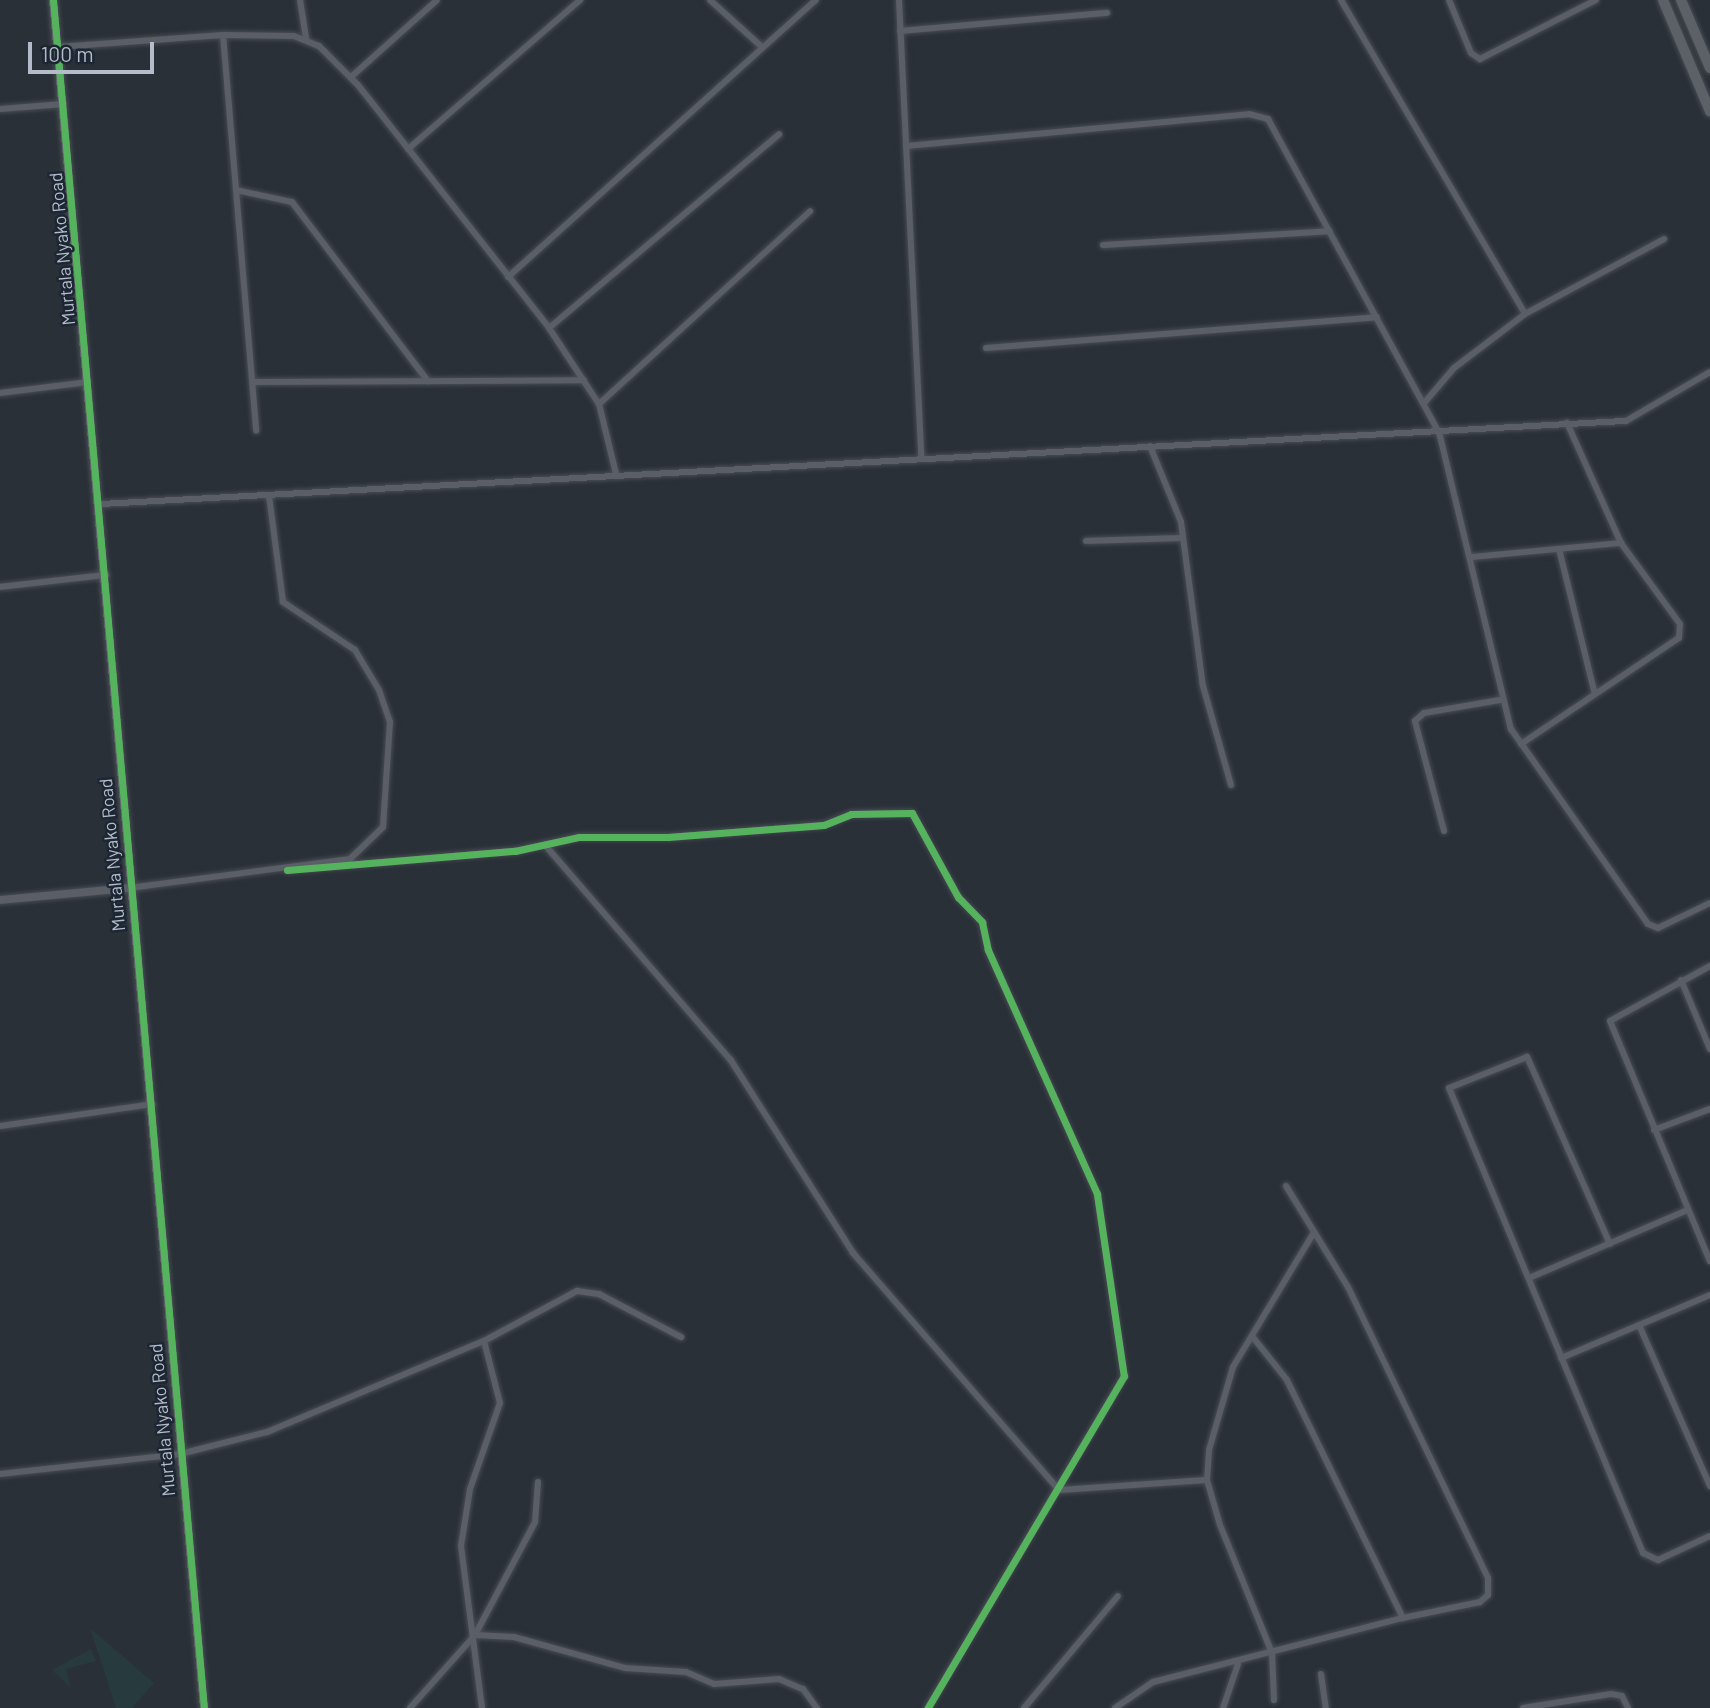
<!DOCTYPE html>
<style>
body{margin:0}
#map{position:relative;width:1710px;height:1708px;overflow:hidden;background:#2a3038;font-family:Barlow,sans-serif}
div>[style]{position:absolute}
.green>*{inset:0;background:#273a3e}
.roads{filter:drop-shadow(0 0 2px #484c53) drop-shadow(0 0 2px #484c53)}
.minor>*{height:6px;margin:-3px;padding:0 3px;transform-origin:3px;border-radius:3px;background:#5a5e66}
.tertiary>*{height:8px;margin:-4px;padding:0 4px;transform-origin:4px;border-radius:4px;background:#5a5e66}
.primary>*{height:10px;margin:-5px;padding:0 5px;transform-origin:5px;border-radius:5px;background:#5c6168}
.cycleway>*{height:7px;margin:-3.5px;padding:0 3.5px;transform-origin:3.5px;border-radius:3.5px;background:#56b35d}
span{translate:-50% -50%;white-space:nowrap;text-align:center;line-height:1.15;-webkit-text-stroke:5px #1d2633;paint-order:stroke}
.street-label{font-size:18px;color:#b4bcc9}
.scale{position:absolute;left:28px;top:42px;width:126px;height:32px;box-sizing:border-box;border:4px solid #b4bcc9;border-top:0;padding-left:9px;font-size:21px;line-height:24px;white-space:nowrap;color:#b4bcc9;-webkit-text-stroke:5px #1d2633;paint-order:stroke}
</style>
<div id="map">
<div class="green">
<i style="clip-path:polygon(90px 1628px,154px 1683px,132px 1708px,116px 1708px)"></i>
<i style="clip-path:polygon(91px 1649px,96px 1661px,66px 1669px,71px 1688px,52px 1670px)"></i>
</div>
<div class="roads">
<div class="minor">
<i style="left:300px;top:0;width:39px;rotate:81deg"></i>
<i style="left:710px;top:0;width:70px;rotate:42.1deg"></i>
<i style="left:899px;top:0;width:457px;rotate:87.2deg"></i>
<i style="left:1341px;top:0;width:364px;rotate:59.6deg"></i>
<i style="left:1449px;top:0;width:57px;rotate:67.5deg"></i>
<i style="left:1471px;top:53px;width:11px;rotate:34deg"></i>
<i style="left:1480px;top:59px;width:130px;rotate:-27deg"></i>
<i style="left:900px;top:31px;width:208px;rotate:-5deg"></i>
<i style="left:223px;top:35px;width:397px;rotate:85.2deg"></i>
<i style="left:58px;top:47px;width:165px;rotate:-4.2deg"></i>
<i style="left:223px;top:35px;width:71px;rotate:0.8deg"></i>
<i style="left:294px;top:36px;width:27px;rotate:22deg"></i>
<i style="left:319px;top:46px;width:55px;rotate:45deg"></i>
<i style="left:358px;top:85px;width:309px;rotate:51.8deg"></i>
<i style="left:549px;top:328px;width:91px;rotate:56.7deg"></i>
<i style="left:599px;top:404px;width:72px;rotate:76.3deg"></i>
<i style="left:351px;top:77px;width:115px;rotate:-41.8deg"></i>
<i style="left:0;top:109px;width:64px;rotate:-4.5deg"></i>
<i style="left:906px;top:146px;width:344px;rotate:-5.3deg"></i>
<i style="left:1249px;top:114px;width:20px;rotate:15deg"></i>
<i style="left:1268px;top:119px;width:357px;rotate:61.4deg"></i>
<i style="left:1439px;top:432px;width:306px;rotate:76.4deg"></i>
<i style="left:1511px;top:729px;width:238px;rotate:54.9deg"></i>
<i style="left:1648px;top:924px;width:11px;rotate:22deg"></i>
<i style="left:1658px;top:928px;width:58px;rotate:-25.7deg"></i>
<i style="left:408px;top:149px;width:228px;rotate:-40.9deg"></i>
<i style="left:236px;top:190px;width:57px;rotate:12.1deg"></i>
<i style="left:292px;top:202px;width:225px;rotate:52.8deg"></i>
<i style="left:1103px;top:245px;width:227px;rotate:-3.5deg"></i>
<i style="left:508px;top:277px;width:414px;rotate:-42deg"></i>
<i style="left:549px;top:328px;width:301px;rotate:-40.1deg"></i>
<i style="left:986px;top:348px;width:392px;rotate:-4.5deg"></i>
<i style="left:253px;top:382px;width:331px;rotate:-0.3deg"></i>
<i style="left:0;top:393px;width:89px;rotate:-7.1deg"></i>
<i style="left:1425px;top:402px;width:45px;rotate:-49.5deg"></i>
<i style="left:1454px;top:368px;width:89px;rotate:-37.3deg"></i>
<i style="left:1525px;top:314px;width:158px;rotate:-28.3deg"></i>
<i style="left:599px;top:404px;width:286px;rotate:-42.4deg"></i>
<i style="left:1150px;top:446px;width:82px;rotate:67.8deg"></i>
<i style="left:1181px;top:522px;width:165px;rotate:82.4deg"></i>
<i style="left:1203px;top:686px;width:103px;rotate:74.2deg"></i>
<i style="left:101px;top:504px;width:1527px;rotate:-3.12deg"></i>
<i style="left:1626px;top:421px;width:97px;rotate:-30.3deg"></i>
<i style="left:1086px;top:541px;width:93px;rotate:-1.8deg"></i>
<i style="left:1559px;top:549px;width:149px;rotate:76.1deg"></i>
<i style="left:1472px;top:557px;width:150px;rotate:-5.4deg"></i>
<i style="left:0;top:587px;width:107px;rotate:-6.5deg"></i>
<i style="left:1521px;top:744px;width:190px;rotate:-33.9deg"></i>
<i style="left:1679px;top:638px;width:14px;rotate:-86deg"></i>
<i style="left:1680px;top:624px;width:100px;rotate:-126.1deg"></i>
<i style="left:1621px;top:543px;width:132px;rotate:-114.2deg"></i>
<i style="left:1444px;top:831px;width:114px;rotate:-104.8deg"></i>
<i style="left:1415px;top:721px;width:12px;rotate:-42deg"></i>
<i style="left:1424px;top:713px;width:77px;rotate:-9.7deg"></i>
<i style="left:545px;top:845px;width:283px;rotate:49.2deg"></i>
<i style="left:730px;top:1059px;width:230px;rotate:57.6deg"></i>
<i style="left:853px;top:1253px;width:314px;rotate:49deg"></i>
<i style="left:1059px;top:1490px;width:148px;rotate:-3.9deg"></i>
<i style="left:287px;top:870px;width:229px;rotate:-4.8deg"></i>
<i style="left:515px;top:851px;width:66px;rotate:-12.3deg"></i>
<i style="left:579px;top:837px;width:89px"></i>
<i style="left:668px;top:837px;width:156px;rotate:-4.4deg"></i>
<i style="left:824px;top:825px;width:29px;rotate:-22deg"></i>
<i style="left:851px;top:814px;width:61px;rotate:-0.9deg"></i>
<i style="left:912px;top:813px;width:96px;rotate:61.3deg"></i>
<i style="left:958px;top:897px;width:35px;rotate:46deg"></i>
<i style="left:982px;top:922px;width:29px;rotate:78deg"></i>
<i style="left:988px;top:950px;width:267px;rotate:65.9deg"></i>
<i style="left:1097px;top:1194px;width:184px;rotate:81.6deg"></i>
<i style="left:1124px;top:1376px;width:386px;rotate:120.6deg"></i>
<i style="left:129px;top:888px;width:223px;rotate:-7.5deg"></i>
<i style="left:350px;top:859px;width:46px;rotate:-44.1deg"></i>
<i style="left:383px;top:827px;width:105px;rotate:-86.2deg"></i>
<i style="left:390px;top:722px;width:34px;rotate:-109deg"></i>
<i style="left:379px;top:690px;width:47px;rotate:-121deg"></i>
<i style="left:355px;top:650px;width:87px;rotate:-146.3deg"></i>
<i style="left:283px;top:602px;width:108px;rotate:-97.5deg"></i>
<i style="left:1710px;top:966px;width:114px;rotate:151.2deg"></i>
<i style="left:1610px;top:1021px;width:260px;rotate:67.4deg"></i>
<i style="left:1681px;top:980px;width:75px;rotate:67.2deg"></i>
<i style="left:0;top:1126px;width:154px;rotate:-8.2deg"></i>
<i style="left:1654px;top:1130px;width:60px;rotate:-20.6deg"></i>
<i style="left:1286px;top:1186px;width:119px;rotate:58.5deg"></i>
<i style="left:1348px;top:1287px;width:323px;rotate:64.3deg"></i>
<i style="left:1488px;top:1578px;width:17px;rotate:90deg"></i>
<i style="left:1488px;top:1595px;width:11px;rotate:139deg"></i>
<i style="left:1480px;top:1602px;width:79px;rotate:168.3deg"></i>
<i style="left:1610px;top:1244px;width:205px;rotate:-113.9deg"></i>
<i style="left:1527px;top:1057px;width:84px;rotate:158.3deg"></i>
<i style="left:1449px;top:1088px;width:504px;rotate:67.35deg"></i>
<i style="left:1643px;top:1553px;width:17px;rotate:25deg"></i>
<i style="left:1658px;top:1560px;width:57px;rotate:-24.8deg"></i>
<i style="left:1529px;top:1278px;width:173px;rotate:-23.2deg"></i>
<i style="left:1639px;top:1325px;width:176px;rotate:66.2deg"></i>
<i style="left:1561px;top:1358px;width:162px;rotate:-22.9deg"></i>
<i style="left:0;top:1474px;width:181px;rotate:-6.3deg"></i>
<i style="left:180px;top:1454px;width:90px;rotate:-14.2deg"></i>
<i style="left:267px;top:1432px;width:235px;rotate:-22.8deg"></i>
<i style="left:484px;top:1341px;width:106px;rotate:-28.3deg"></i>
<i style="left:577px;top:1291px;width:22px;rotate:8deg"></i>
<i style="left:599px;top:1294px;width:93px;rotate:27.7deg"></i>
<i style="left:475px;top:1635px;width:128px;rotate:-62deg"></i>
<i style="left:535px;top:1522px;width:40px;rotate:-85.7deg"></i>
<i style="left:1321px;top:1674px;width:34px;rotate:82deg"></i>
<i style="left:1274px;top:1700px;width:47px;rotate:-92.4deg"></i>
<i style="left:1272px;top:1653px;width:138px;rotate:-112.1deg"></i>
<i style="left:1220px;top:1525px;width:47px;rotate:-106.1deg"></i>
<i style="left:1207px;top:1480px;width:30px;rotate:-86deg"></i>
<i style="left:1209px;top:1450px;width:86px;rotate:-73.9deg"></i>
<i style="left:1233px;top:1367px;width:157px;rotate:-59deg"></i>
<i style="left:410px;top:1708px;width:98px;rotate:-48.3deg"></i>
<i style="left:475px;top:1635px;width:39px;rotate:3deg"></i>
<i style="left:514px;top:1637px;width:115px;rotate:15.6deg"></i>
<i style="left:625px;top:1668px;width:61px;rotate:3.8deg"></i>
<i style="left:686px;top:1672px;width:30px;rotate:23deg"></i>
<i style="left:714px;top:1684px;width:65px;rotate:-4.4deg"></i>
<i style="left:779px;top:1679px;width:26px;rotate:23deg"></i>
<i style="left:803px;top:1689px;width:24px;rotate:54deg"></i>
<i style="left:482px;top:1708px;width:163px;rotate:-97.4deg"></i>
<i style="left:461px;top:1546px;width:58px;rotate:-81deg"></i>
<i style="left:470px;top:1489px;width:91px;rotate:-70.8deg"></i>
<i style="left:500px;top:1403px;width:64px;rotate:-104.5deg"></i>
<i style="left:1024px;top:1708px;width:146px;rotate:-50deg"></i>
<i style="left:1115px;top:1708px;width:46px;rotate:-34.4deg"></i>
<i style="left:1153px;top:1682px;width:258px;rotate:-14.4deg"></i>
<i style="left:1403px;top:1618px;width:265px;rotate:-116deg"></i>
<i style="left:1287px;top:1380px;width:56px;rotate:-128.5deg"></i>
<i style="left:1223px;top:1708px;width:46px;rotate:-71.2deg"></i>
<i style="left:1523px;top:1708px;width:89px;rotate:-9deg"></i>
<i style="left:1611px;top:1694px;width:11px;rotate:10deg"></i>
<i style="left:1622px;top:1696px;width:13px;rotate:63deg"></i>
</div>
<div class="tertiary">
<i style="left:53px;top:0;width:1715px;rotate:84.95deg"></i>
<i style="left:0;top:900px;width:130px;rotate:-5.3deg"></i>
</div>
<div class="primary">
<i style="left:1663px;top:0;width:121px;rotate:67.1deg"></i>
<i style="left:1681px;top:0;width:74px;rotate:66.9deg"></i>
</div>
</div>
<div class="cycleway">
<i style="left:53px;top:0;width:1715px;rotate:84.95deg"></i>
<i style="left:287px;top:870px;width:229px;rotate:-4.8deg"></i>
<i style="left:515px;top:851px;width:66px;rotate:-12.3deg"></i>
<i style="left:579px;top:837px;width:89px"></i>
<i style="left:668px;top:837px;width:156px;rotate:-4.4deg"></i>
<i style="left:824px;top:825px;width:29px;rotate:-22deg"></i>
<i style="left:851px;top:814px;width:61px;rotate:-0.9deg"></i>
<i style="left:912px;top:813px;width:96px;rotate:61.3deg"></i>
<i style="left:958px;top:897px;width:35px;rotate:46deg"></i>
<i style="left:982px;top:922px;width:29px;rotate:78deg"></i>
<i style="left:988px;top:950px;width:267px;rotate:65.9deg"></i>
<i style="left:1097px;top:1194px;width:184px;rotate:81.6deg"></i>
<i style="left:1124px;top:1376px;width:386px;rotate:120.6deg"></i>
</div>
<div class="street-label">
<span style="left:62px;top:249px;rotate:-95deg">Murtala Nyako Road</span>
<span style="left:112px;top:855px;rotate:-95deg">Murtala Nyako Road</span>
<span style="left:162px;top:1420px;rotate:-95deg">Murtala Nyako Road</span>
</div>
<div class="scale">100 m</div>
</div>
